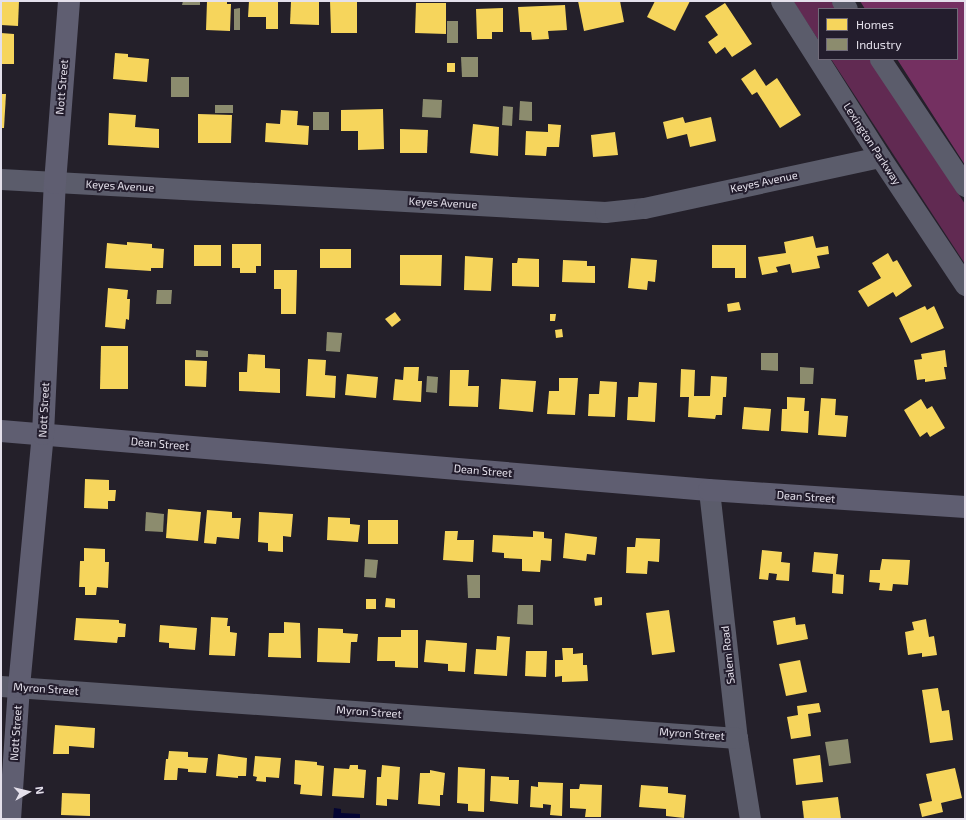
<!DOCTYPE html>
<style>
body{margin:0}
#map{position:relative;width:966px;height:820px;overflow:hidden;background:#24202a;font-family:"Exo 2",sans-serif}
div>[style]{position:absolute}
.green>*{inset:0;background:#612a52}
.forest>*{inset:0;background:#743061}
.water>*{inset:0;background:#030433}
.homes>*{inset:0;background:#f6d55c}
.industry>*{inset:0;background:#8c8c6e}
.street>*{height:21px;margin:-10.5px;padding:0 10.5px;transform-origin:10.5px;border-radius:10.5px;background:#5b5c6b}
.secondary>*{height:22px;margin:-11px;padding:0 11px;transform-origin:11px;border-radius:11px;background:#5f5e71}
span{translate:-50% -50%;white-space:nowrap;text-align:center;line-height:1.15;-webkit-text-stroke:4px #231d2d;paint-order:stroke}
.street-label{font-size:11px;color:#e4e0eb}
.frame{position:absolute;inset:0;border:2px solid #e4e0eb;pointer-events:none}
.legend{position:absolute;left:818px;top:8px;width:140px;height:52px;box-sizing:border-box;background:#231d2d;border:1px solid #706b79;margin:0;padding:5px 7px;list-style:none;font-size:12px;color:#e4e0eb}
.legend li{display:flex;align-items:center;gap:8px;height:20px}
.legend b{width:20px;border:1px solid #706b79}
.north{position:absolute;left:8px;top:772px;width:40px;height:40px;-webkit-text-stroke:3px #231d2d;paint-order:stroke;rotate:82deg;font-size:11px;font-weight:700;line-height:16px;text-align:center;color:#e4e0eb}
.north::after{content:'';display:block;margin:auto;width:14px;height:18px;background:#e4e0eb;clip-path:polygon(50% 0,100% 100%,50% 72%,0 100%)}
</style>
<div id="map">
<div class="green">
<i style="clip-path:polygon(793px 1px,831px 1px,837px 9px,819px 9px,819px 41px)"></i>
<i style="clip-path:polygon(831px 59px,870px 59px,965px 204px,965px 264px)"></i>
</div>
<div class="forest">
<i style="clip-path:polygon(860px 1px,965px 1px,965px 165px,897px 59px,957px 59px,957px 9px,865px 9px)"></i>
</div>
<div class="water">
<i style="clip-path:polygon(334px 808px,341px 809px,341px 813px,360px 814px,360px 819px,333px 819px)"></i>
</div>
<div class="homes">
<i style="clip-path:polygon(1px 1px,19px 1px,18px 26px,1px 25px)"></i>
<i style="clip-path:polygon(207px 1px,227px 1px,227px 4px,231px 4px,230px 31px,206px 30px)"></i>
<i style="clip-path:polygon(249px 1px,278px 1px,278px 29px,266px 29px,266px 17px,248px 17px)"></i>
<i style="clip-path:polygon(291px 1px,319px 1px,319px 25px,290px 24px)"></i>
<i style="clip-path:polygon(330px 1px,357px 1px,357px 33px,331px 33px)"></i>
<i style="clip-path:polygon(578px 1px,620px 1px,624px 22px,584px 31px)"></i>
<i style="clip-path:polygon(655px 1px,690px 1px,675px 31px,647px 17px)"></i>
<i style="clip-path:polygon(416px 3px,446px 3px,446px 34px,415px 33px)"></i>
<i style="clip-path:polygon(725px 3px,752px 44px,732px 57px,725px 47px,716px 54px,708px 42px,718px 35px,705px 16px)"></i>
<i style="clip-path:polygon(565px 5px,567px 30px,548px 31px,549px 39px,532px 40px,531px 32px,520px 32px,518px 7px)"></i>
<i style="clip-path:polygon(503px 8px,503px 32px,492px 32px,492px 39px,477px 39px,476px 9px)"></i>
<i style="clip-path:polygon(1px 33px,14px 34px,14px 64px,1px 64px)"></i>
<i style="clip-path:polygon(115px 53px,128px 54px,128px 57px,149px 59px,147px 82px,113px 79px)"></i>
<i style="clip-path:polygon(447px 63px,455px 63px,455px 72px,447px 72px)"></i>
<i style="clip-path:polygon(755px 69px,766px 86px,777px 78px,801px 115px,780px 128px,757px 92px,752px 95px,741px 79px)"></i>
<i style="clip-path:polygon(1px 94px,6px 94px,4px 128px,1px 128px)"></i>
<i style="clip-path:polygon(383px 109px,384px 149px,358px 150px,358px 131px,341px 131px,341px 110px)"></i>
<i style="clip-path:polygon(281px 110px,298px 111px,297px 125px,309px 126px,308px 145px,265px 142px,266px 123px,280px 124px)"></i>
<i style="clip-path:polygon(109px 113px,136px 115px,135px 127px,159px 129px,159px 148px,108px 145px)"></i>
<i style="clip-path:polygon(198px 114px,232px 115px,231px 143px,198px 143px)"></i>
<i style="clip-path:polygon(683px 117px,685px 123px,711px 117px,716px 141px,690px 147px,687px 134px,667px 139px,663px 122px)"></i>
<i style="clip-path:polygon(473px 124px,499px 127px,498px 156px,470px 153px)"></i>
<i style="clip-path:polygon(548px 124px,561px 125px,559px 147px,547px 147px,546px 156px,525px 155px,526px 131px,548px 132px)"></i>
<i style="clip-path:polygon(400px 129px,428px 130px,427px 153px,400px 153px)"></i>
<i style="clip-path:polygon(615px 132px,618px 155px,593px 157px,591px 135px)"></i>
<i style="clip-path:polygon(813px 236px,816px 248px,828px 246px,829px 254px,817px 256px,820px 268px,792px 273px,790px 264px,776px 267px,778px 272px,762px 275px,758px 257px,786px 253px,784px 242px)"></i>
<i style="clip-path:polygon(127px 242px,152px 244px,152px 248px,164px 249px,163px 268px,151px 268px,151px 271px,105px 268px,107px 243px,127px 245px)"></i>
<i style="clip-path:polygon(232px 244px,261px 244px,261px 266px,256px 266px,256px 273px,240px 273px,240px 268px,232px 268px)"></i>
<i style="clip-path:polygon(194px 245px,221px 245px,221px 266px,194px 266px)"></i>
<i style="clip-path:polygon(712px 245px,746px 245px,746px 278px,735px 278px,735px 268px,712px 268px)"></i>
<i style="clip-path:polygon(320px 249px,351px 249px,351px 268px,320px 268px)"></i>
<i style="clip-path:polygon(888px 253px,893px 262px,897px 260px,912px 286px,896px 297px,893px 292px,868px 307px,858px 291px,881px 278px,872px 263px)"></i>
<i style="clip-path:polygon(400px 255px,442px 255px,441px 286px,400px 285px)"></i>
<i style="clip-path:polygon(465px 256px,493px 258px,491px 291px,464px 290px)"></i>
<i style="clip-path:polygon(518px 258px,539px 259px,539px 287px,512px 286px,512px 263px,517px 263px)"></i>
<i style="clip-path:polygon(631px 258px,657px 260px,655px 282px,648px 281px,647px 290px,628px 288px)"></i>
<i style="clip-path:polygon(563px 260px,587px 261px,587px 266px,595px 266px,595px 283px,562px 282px)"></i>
<i style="clip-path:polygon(274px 270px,297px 270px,296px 314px,281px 314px,281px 289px,274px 289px)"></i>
<i style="clip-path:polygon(108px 288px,128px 290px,127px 299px,130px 299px,129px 320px,126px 319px,125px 329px,105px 327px)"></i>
<i style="clip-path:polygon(739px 302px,741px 310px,728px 312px,727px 304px)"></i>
<i style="clip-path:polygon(925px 306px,927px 310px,934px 306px,944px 328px,911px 343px,899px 318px)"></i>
<i style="clip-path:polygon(395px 312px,401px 320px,392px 327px,385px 319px)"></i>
<i style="clip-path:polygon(550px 314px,556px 314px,555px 321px,550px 321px)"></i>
<i style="clip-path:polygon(562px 329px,563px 337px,556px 338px,555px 330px)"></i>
<i style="clip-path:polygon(101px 346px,128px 346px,128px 389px,100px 389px)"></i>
<i style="clip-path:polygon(945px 350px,947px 367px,944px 367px,946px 379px,925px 382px,925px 379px,917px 380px,914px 360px,922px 359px,921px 354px)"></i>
<i style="clip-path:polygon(248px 354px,265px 355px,265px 368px,280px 369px,280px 393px,239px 391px,239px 372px,247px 372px)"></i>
<i style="clip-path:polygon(308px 359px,326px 360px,325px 375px,336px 376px,335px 398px,306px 396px)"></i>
<i style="clip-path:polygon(185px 360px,207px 361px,206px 387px,185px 386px)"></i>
<i style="clip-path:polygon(404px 367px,419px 367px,418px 381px,422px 381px,421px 402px,393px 400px,395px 379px,403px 380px)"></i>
<i style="clip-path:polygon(681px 369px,695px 370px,694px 396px,710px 396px,711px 376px,727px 377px,726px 397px,723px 397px,722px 415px,716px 415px,715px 419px,688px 417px,689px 397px,680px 397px)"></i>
<i style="clip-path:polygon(450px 370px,469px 370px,468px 386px,479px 386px,478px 407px,449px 406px)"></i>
<i style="clip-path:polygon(347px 374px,378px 377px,376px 398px,345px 395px)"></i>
<i style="clip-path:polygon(559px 378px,578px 378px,575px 415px,547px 414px,549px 391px,559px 391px)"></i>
<i style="clip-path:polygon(501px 379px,536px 381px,533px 412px,499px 409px)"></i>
<i style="clip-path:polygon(600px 381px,617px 382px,615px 417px,588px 416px,589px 394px,599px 394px)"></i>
<i style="clip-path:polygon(639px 382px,657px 383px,655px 422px,627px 420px,628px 397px,638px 397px)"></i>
<i style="clip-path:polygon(787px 397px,805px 398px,804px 411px,809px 411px,808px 433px,781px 431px,782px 409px,787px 409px)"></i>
<i style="clip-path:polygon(821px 398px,836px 399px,835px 415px,848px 416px,846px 437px,818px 435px)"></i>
<i style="clip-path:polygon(921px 399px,927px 409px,932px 406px,945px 428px,930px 437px,927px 432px,920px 437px,904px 410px)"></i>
<i style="clip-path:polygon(744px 407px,771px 409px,769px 431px,742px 429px)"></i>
<i style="clip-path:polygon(85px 479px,109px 480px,109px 490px,116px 490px,115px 501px,108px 501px,108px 509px,84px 508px)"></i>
<i style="clip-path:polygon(168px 509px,201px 512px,198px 541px,166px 538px)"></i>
<i style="clip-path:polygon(207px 510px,232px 512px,232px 518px,241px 518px,239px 539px,217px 537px,216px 544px,204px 543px)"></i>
<i style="clip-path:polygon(259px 512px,293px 514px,291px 537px,283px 536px,283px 552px,268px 551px,268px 543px,258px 542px)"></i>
<i style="clip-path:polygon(328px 517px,350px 518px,350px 524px,360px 525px,358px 542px,327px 540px)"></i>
<i style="clip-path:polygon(368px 520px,398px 520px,398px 544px,368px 544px)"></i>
<i style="clip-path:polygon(445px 531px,458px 531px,457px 540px,474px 540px,473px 562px,443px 560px)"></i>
<i style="clip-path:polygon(533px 531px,544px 532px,544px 538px,552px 539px,551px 561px,541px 560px,540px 572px,522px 571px,522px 559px,504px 558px,504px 553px,492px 552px,493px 535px,533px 537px)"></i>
<i style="clip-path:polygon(565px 533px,597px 537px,595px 555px,587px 554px,586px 561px,563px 558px)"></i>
<i style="clip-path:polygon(636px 538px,660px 539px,659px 562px,648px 561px,647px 574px,626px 573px,627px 547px,635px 547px)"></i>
<i style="clip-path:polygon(84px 548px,105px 549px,105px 562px,109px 562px,108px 588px,97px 587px,96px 595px,85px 595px,85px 587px,79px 587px,80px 561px,84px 561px)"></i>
<i style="clip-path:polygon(762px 550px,782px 552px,781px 562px,790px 563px,789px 581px,776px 580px,777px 574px,769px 573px,768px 580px,759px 579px)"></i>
<i style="clip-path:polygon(814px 552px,838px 554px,836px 574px,844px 575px,843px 594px,832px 593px,833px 574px,812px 572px)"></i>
<i style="clip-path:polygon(882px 559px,910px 560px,908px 585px,893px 584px,892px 591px,879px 590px,880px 583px,869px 582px,870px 570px,880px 570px)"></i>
<i style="clip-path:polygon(602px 597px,602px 605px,595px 606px,594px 598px)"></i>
<i style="clip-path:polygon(386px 598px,395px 599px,395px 608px,385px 607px)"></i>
<i style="clip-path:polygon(366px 599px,376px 599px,376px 609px,366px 609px)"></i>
<i style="clip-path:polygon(669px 610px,675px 652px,652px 655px,646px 613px)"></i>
<i style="clip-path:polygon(211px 617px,228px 618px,227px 626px,230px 626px,230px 632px,237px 633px,235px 656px,209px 655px)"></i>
<i style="clip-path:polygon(795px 617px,796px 625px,805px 624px,808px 639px,777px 645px,773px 621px)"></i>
<i style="clip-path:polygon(76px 618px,119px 620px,119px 623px,126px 624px,125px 637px,118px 637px,117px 643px,74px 640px)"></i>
<i style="clip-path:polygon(926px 619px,929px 637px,934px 636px,937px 655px,922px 657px,922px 653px,908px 655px,905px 632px,914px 630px,912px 622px)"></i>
<i style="clip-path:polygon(284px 622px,300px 623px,301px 658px,268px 657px,269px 633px,284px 633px)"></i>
<i style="clip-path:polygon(160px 625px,197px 628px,195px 650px,169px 648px,169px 643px,159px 642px)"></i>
<i style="clip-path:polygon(318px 628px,343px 629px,343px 633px,358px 634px,357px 642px,351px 642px,350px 663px,317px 662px)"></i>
<i style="clip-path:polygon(401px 630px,418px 630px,418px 668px,395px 667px,395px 661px,377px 661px,378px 637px,401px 637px)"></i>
<i style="clip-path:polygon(497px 636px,510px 637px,507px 676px,474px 674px,476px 649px,496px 650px)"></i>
<i style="clip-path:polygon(426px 640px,467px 643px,465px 672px,448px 671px,448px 664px,424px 662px)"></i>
<i style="clip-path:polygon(562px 648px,573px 648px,573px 654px,583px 653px,583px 665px,587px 665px,588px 681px,562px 682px,562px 676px,555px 677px,555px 660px,563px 660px)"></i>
<i style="clip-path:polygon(526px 651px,547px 651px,546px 677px,525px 676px)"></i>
<i style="clip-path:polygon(800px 660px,807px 692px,786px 696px,779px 664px)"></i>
<i style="clip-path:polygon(938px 688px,942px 711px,949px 710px,953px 740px,930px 743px,922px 690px)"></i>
<i style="clip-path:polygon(819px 703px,821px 712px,808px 714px,811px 736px,791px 739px,787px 717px,798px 715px,797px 706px)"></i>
<i style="clip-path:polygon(55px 725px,95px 728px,94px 748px,69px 746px,69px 754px,53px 754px)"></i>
<i style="clip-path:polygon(169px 751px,188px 752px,188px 757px,208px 758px,206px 773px,188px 772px,188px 769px,178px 768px,177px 780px,164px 780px,166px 759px,168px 759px)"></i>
<i style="clip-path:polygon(218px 754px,247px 758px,246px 776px,238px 776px,238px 778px,216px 776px)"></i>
<i style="clip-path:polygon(820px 755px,823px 782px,796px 785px,793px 759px)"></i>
<i style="clip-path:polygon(255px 756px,281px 758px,279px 778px,266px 777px,266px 782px,256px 781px,257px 777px,253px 776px)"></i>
<i style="clip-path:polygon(295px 760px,317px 762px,317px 765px,324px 766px,322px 796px,300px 794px,301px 785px,294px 784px)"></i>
<i style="clip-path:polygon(350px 765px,358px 765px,358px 769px,366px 770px,364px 798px,332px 796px,334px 768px,349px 769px)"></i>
<i style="clip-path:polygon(382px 765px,400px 767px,398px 800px,387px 799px,387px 806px,376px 805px,377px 777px,381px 777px)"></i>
<i style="clip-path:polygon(458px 767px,485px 769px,484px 812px,468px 811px,468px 804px,457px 803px)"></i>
<i style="clip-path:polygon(955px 768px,962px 798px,941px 803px,943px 812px,922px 817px,919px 804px,932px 801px,926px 774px)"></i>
<i style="clip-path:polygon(430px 770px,445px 773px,443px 795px,440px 795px,440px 806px,418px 804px,420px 773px,430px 773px)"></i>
<i style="clip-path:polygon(491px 776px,509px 777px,509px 780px,519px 780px,518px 804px,490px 801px)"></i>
<i style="clip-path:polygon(538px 782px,563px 783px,562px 816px,550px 815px,551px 805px,543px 804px,543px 808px,530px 807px,531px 786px,538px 787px)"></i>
<i style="clip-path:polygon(580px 784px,602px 785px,601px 817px,585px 817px,586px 809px,570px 808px,570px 789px,579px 789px)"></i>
<i style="clip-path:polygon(641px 785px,668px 787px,668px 793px,686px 795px,684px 818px,666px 816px,666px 809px,639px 807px)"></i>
<i style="clip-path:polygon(62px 793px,90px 794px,90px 816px,61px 815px)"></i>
<i style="clip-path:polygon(838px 797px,841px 819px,804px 819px,802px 801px)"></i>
</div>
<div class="industry">
<i style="clip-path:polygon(183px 1px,200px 1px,200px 5px,182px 5px)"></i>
<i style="clip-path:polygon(240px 8px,240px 30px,234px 30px,234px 9px)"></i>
<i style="clip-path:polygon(447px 21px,458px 21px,458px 43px,447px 43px)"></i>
<i style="clip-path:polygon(461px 57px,478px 57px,478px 77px,462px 77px)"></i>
<i style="clip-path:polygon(171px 77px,189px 77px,189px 97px,171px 97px)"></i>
<i style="clip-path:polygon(423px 99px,442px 100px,441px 118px,422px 117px)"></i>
<i style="clip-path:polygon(520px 101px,532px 102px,532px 121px,519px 120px)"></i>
<i style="clip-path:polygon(215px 105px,233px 105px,233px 113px,215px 113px)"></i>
<i style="clip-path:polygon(503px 106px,513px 107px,512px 126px,502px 125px)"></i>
<i style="clip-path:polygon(313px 112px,329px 112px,329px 130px,313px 130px)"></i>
<i style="clip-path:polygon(157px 290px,172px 290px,171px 304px,156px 304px)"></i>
<i style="clip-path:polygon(327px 332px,342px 333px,340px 352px,326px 351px)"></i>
<i style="clip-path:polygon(196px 350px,208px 351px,208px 357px,196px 357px)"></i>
<i style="clip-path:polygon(761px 353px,778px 353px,778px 371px,761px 370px)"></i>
<i style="clip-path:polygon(800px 367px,814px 368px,813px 384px,800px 384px)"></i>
<i style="clip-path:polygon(427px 376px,438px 377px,437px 393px,426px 392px)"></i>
<i style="clip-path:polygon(146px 512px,164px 514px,163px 532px,145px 531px)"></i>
<i style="clip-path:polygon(365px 559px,378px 560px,376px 578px,364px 577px)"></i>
<i style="clip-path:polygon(467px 575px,480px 575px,480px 598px,468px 598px)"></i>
<i style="clip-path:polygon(518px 605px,533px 605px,533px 625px,517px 624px)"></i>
<i style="clip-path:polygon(848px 739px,851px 763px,829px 766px,825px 742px)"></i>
</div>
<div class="street">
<i style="left:781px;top:1px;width:185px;rotate:57.6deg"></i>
<i style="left:880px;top:157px;width:154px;rotate:56.4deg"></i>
<i style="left:842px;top:1px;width:9px;rotate:58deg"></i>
<i style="left:880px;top:59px;width:153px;rotate:56.2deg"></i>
<i style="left:1px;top:179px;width:605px;rotate:3.13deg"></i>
<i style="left:605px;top:212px;width:39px;rotate:-6deg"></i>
<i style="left:644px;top:208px;width:241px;rotate:-12.2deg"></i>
<i style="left:709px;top:490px;width:250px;rotate:83.6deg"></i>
<i style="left:737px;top:738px;width:82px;rotate:80.9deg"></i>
<i style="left:1px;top:686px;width:738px;rotate:4.04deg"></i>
</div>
<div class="secondary">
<i style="left:1px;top:431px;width:710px;rotate:4.76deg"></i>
<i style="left:709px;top:490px;width:257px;rotate:3.8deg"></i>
<i style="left:10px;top:819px;width:132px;rotate:-86.1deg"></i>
<i style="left:19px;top:687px;width:254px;rotate:-84.6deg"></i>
<i style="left:43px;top:434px;width:251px;rotate:-87.3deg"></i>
<i style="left:55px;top:183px;width:183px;rotate:-85.6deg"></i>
</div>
<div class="street-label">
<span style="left:62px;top:87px;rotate:-85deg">Nott Street</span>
<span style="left:872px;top:144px;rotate:57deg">Lexington Parkway</span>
<span style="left:764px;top:182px;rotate:-12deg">Keyes Avenue</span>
<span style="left:120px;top:186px;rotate:3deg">Keyes Avenue</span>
<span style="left:443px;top:203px;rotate:3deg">Keyes Avenue</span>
<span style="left:44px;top:410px;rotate:-87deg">Nott Street</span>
<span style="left:160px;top:444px;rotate:5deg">Dean Street</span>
<span style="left:483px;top:471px;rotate:5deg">Dean Street</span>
<span style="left:806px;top:497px;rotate:4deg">Dean Street</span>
<span style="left:728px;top:655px;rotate:-96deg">Salem Road</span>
<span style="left:46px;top:689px;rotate:4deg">Myron Street</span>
<span style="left:369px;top:712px;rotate:4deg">Myron Street</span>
<span style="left:16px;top:733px;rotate:-86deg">Nott Street</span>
<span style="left:692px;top:734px;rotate:4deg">Myron Street</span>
</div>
<div class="frame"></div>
<ul class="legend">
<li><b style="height:11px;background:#f6d55c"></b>Homes</li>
<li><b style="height:11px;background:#8c8c6e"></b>Industry</li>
</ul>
<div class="north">N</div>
</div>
